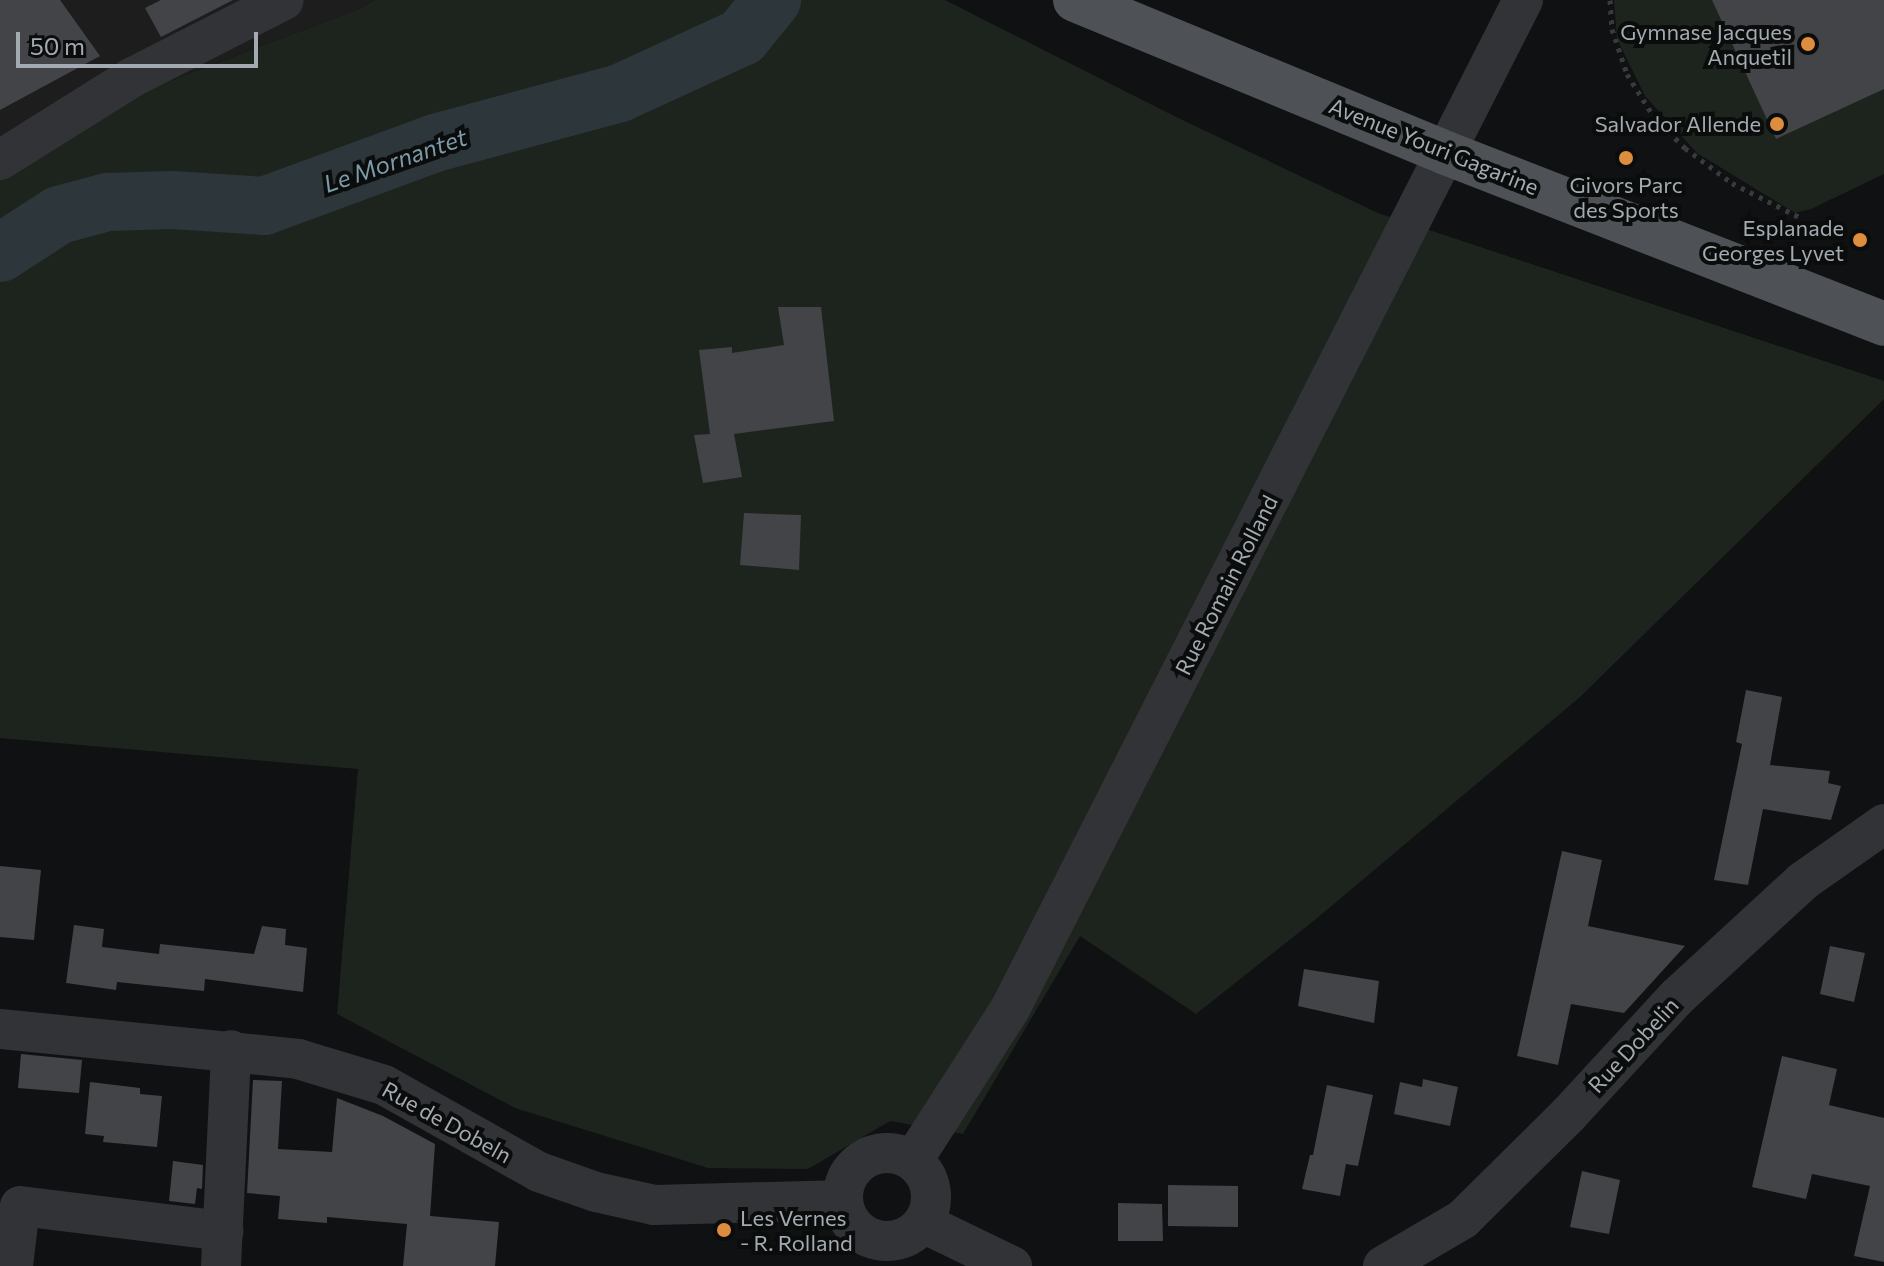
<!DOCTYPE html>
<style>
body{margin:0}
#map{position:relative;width:1884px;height:1266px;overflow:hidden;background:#101112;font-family:Commissioner,sans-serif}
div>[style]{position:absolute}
.built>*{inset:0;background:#1d1d1e}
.green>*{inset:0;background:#1d241d}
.river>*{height:58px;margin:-29px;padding:0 29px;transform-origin:29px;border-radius:29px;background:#2d363a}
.building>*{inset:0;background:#424447}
.path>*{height:5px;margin-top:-2.5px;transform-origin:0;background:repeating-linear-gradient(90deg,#383a3d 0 4px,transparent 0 10px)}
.minor>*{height:40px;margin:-20px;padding:0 20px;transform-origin:20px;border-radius:20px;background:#323336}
.minor>.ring{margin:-20px;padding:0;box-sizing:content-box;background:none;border:40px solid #323336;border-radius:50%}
.major>*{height:44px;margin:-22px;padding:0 22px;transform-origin:22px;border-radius:22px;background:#4e5155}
.dots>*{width:22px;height:22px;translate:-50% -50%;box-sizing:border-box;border:4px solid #0b0c0c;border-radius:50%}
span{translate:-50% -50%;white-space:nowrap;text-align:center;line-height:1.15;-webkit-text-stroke:8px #0b0c0c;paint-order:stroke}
.poi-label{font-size:22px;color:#a3aab1}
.right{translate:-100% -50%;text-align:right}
.left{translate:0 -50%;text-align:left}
.street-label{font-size:22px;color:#a3aab1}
.water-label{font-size:24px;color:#7d9ba9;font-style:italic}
.scale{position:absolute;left:16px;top:32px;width:242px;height:36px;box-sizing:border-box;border:4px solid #a3aab1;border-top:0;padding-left:10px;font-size:24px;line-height:28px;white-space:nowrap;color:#a3aab1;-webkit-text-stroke:6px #0b0c0c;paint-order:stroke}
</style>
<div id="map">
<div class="built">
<i style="clip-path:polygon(0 0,375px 0,359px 9px,0 146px)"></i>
</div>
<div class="green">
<i style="clip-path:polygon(375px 0,945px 0,1174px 116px,1378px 213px,1884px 381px,1884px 399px,1580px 697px,1316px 919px,1196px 1014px,1080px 936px,963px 1134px,890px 1121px,808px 1169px,708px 1168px,515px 1108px,337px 1014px,358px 769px,0 738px,0 146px,359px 9px)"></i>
<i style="clip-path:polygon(1614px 0,1884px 0,1884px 174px,1811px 209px,1795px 213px,1697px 153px,1645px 96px,1617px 39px)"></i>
</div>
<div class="river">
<i style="left:0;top:253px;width:70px;rotate:-32.8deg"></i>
<i style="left:59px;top:215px;width:50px;rotate:-15.2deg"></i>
<i style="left:107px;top:202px;width:65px;rotate:-1.8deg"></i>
<i style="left:172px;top:200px;width:92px;rotate:3.7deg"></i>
<i style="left:264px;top:206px;width:182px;rotate:-20.2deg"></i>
<i style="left:435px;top:143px;width:192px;rotate:-15.1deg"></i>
<i style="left:620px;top:93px;width:134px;rotate:-24.7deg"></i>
<i style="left:742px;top:37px;width:48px;rotate:-51deg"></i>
</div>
<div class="building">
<i style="clip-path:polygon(0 0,60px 0,100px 56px,0 110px)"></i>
<i style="clip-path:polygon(161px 0,233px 0,161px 37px,145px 8px)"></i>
<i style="clip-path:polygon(1712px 0,1884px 0,1884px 89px,1776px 139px)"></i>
<i style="clip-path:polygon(778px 307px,821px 307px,834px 421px,734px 434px,742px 477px,703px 483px,694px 435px,710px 434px,699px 350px,732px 347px,732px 353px,784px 345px)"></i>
<i style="clip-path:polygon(744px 513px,801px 515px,799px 570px,740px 565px)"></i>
<i style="clip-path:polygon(1746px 690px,1782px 697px,1770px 765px,1830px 771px,1828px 783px,1841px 786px,1831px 820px,1763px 809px,1748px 885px,1714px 880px,1742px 744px,1736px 742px)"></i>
<i style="clip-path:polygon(1562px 851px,1602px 860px,1588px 926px,1685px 946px,1624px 1013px,1571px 1004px,1558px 1065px,1517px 1056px)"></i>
<i style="clip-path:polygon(0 866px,41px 870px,34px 940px,0 937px)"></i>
<i style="clip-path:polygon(74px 925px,104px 929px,102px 947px,159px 954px,160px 944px,254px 954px,262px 926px,286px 929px,285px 945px,307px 948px,303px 992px,205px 979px,204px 991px,117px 982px,116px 990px,66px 983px)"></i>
<i style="clip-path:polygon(1830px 946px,1865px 953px,1854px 1002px,1820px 994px)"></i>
<i style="clip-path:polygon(1304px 969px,1379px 981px,1374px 1023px,1298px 1006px)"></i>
<i style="clip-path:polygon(21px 1054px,82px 1060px,79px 1093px,18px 1088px)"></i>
<i style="clip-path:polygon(1782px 1056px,1837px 1069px,1829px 1105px,1884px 1118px,1884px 1262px,1854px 1256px,1870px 1186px,1812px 1174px,1806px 1199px,1752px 1187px)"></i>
<i style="clip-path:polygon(1423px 1079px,1458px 1087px,1450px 1126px,1394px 1114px,1400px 1082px,1422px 1087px)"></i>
<i style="clip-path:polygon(253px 1080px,282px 1081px,278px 1149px,332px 1152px,337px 1098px,383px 1116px,435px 1144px,430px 1216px,499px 1222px,495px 1266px,403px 1266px,407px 1224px,327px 1217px,327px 1223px,278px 1219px,280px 1196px,247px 1193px)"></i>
<i style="clip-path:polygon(90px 1082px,140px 1088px,140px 1094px,162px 1096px,157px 1147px,103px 1142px,104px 1136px,85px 1134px)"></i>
<i style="clip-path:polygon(1327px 1085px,1373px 1095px,1358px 1166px,1346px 1164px,1340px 1196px,1302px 1189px,1310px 1155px,1313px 1155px)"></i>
<i style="clip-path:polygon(173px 1161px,203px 1165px,202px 1189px,197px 1188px,195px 1204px,169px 1201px)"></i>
<i style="clip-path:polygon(1582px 1171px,1620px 1180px,1609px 1234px,1570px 1227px)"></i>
<i style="clip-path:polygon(1168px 1185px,1238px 1186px,1238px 1227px,1168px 1226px)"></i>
<i style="clip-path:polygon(1118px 1203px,1162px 1204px,1163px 1241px,1118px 1241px)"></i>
</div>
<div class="path">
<i style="left:1610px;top:0;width:29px;rotate:86deg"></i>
<i style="left:1612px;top:29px;width:47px;rotate:71.6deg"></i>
<i style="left:1627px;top:74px;width:51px;rotate:57.9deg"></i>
<i style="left:1654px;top:117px;width:44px;rotate:45deg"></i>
<i style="left:1685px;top:148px;width:59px;rotate:36.7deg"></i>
<i style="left:1732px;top:183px;width:77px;rotate:26.9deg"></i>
</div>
<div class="minor">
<i style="left:0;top:160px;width:157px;rotate:-32deg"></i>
<i style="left:133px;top:77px;width:169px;rotate:-27deg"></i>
<i style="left:0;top:1029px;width:300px;rotate:5.7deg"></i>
<i style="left:298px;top:1059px;width:90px;rotate:16.8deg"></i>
<i style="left:384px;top:1085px;width:178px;rotate:29.3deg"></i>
<i style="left:539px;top:1172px;width:60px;rotate:19.3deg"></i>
<i style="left:596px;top:1192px;width:59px;rotate:12.6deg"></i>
<i style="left:654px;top:1205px;width:189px;rotate:-1.5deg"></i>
<i class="ring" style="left:843px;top:1153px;width:48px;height:48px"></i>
<i style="left:913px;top:1160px;width:179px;rotate:-57.3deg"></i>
<i style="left:1010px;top:1009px;width:1132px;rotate:-63.05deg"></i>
<i style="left:923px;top:1223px;width:99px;rotate:25.8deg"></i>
<i style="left:13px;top:1266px;width:60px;rotate:-83.3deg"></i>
<i style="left:20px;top:1206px;width:205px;rotate:7deg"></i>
<i style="left:221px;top:1266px;width:216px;rotate:-87.3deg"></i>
<i style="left:1383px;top:1266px;width:93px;rotate:-30.4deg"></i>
<i style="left:1463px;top:1219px;width:149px;rotate:-44.7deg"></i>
<i style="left:1569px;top:1114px;width:159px;rotate:-47.3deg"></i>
<i style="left:1677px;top:997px;width:171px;rotate:-42.6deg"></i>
<i style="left:1803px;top:881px;width:99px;rotate:-35.1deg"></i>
</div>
<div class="major">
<i style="left:1075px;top:0;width:401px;rotate:22.4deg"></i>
<i style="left:1446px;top:153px;width:470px;rotate:21.3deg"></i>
</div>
<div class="dots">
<i style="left:1808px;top:44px;background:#dc8d3e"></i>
<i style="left:1777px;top:124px;background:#dc8d3e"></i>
<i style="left:1626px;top:158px;background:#dc8d3e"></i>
<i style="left:1860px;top:240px;background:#dc8d3e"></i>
<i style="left:724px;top:1230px;background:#dc8d3e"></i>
</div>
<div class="poi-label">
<span class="right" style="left:1792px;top:44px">Gymnase Jacques<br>Anquetil</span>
<span class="right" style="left:1761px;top:124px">Salvador Allende</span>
<span style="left:1626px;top:197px">Givors Parc<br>des Sports</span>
<span class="right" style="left:1844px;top:240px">Esplanade<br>Georges Lyvet</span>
<span class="left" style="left:740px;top:1230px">Les Vernes<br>- R. Rolland</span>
</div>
<div class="street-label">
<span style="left:1434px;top:146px;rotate:22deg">Avenue Youri Gagarine</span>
<span style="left:1226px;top:585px;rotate:-63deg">Rue Romain Rolland</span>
<span style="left:1633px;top:1045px;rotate:-47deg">Rue Dobelin</span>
<span style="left:447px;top:1122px;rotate:29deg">Rue de Dobeln</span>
</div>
<div class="water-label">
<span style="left:395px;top:160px;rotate:-19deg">Le Mornantet</span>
</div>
<div class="scale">50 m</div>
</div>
